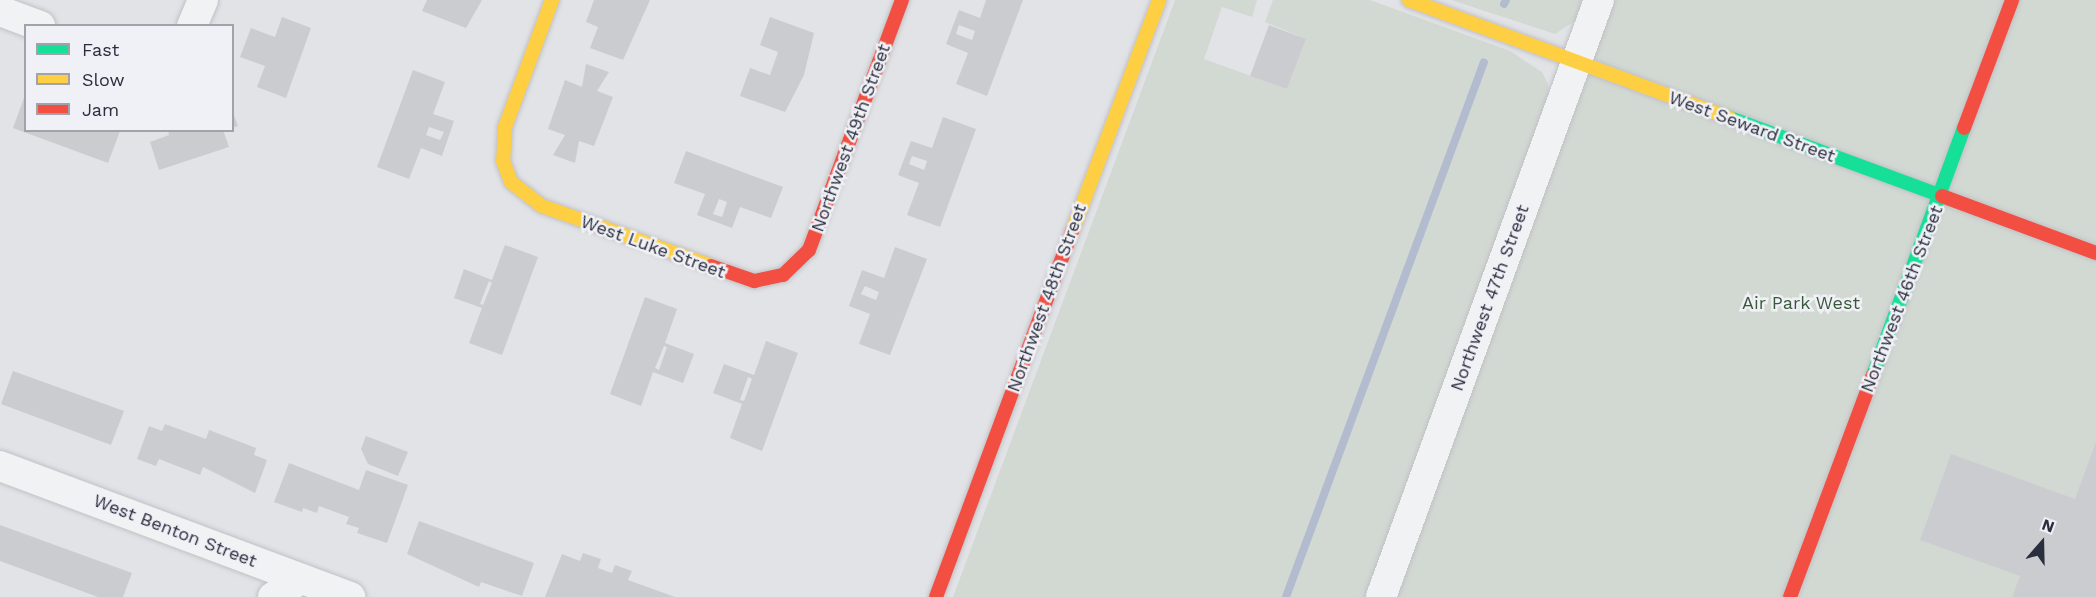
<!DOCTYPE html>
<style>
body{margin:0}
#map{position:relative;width:2096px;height:597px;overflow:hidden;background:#e2e3e7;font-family:"Work Sans",sans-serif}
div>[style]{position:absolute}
.green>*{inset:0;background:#d2d9d3}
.stream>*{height:8px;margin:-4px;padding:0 4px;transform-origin:4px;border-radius:4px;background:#b3bbcf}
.building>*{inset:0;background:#cbcccf}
.roads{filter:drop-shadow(0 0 2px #c1c1c5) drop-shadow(0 0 2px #c1c1c5)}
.street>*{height:30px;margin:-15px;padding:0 15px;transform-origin:15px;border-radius:15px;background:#f1f2f4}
.fast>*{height:14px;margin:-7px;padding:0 7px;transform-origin:7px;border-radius:7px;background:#16e098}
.slow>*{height:14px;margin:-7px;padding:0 7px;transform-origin:7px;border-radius:7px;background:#ffcf43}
.jam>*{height:14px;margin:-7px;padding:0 7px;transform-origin:7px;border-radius:7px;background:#f24e42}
span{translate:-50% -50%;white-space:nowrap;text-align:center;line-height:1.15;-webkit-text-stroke:5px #f0f1f6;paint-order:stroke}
.street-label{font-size:18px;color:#2b2e3e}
.park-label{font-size:18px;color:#3a593a}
.legend{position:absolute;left:24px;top:24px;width:210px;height:108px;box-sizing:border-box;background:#f0f1f6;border:2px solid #a1a3ac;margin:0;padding:8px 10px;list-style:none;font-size:18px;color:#2b2e3e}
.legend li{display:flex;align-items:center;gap:12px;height:30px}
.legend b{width:30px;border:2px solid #a1a3ac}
.north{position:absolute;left:2012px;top:513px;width:60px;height:60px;-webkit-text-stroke:4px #f0f1f6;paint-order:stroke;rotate:20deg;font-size:16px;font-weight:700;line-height:24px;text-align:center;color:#2b2e3e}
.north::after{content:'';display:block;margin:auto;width:21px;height:27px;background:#2b2e3e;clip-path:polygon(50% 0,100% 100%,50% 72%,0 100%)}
</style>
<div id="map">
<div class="green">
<i style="clip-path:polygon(1175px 0,1257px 0,1252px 17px,1222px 7px,1204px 59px,1287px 89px,1306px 39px,1265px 22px,1273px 0,1370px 0,1510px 51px,1542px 72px,1548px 84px,1550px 102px,1367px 597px,953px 597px)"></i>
<i style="clip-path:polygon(1451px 0,1585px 0,1578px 19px,1555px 34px)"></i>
<i style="clip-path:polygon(1599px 0,2096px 0,2096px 597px,1381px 597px)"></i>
</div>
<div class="stream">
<i style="left:1504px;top:4px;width:4px;rotate:-63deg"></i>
<i style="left:1286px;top:597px;width:570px;rotate:-69.69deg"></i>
</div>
<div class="building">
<i style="clip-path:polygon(427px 0,482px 0,466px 28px,422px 11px)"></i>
<i style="clip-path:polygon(594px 0,650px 0,623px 60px,590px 48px,598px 27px,586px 22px)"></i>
<i style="clip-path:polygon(evenodd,986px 0,1023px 0,987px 96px,956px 84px,968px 53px,946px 44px,959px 10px,980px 18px,986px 0,959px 25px,975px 31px,972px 40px,956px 34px,959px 25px)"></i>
<i style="clip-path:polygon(282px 17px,311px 28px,286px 98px,257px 87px,265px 66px,240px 57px,251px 28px,275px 37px)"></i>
<i style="clip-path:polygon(770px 17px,814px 33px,804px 75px,785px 112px,740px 96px,750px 68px,770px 75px,778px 52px,760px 45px)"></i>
<i style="clip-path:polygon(1269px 25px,1306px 39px,1287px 89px,1250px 76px)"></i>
<i style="clip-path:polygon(586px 64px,609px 72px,597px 91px,613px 97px,594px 146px,579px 141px,575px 163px,553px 155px,565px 135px,548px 129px,565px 80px,582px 87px)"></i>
<i style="clip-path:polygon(evenodd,413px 70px,445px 82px,433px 114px,454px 121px,442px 156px,421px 148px,409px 179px,377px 167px,413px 70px,429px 127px,444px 132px,440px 140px,426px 135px,429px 127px)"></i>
<i style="clip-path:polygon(25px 95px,26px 130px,120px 131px,108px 163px,13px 128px)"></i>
<i style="clip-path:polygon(232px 110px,238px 126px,232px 128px)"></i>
<i style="clip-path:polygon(evenodd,943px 117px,976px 129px,940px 227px,907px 215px,919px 183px,898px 175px,911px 141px,932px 148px,943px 117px,912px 156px,927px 161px,924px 170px,909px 164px,912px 156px)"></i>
<i style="clip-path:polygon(168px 130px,223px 130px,229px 147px,159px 170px,150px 142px,169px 135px)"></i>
<i style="clip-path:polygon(evenodd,686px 151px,783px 187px,771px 218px,740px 207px,732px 228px,697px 215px,705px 194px,674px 183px,686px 151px,719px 199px,727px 202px,722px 217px,713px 214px,719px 199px)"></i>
<i style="clip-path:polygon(evenodd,505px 245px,538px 257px,502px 355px,469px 343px,482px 308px,454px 298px,464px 269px,492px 280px,505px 245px,489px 281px,492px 283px,483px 305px,480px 304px,489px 281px)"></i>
<i style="clip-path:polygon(evenodd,895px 247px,927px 259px,890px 355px,859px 344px,870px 314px,849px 306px,862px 270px,884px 278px,895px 247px,865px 286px,879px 292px,876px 300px,861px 294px,865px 286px)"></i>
<i style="clip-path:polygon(evenodd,645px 297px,677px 309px,665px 343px,694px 354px,683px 383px,653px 372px,641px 406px,610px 394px,645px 297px,664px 346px,667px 347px,659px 370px,655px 368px,664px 346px)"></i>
<i style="clip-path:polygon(evenodd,766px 341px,798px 353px,762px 451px,730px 438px,742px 404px,713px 393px,724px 364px,754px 375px,766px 341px,748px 377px,752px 379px,744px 401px,740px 400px,748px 377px)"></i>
<i style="clip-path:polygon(13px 371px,124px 411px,111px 445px,1px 404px)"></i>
<i style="clip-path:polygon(165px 424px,206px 439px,209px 430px,256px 448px,254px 455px,267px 460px,255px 493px,203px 467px,200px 475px,159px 459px,156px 466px,137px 459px,149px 426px,162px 431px)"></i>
<i style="clip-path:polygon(366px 436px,408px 452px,398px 476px,368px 464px,361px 449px)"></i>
<i style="clip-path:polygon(2096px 442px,2096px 597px,2012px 597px,2020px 576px,1920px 540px,1951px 454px,2075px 499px)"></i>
<i style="clip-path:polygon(289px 463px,359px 490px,366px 470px,408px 485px,387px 543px,357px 533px,359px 528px,346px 524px,349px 517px,319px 506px,317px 513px,303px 508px,302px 512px,274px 502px)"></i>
<i style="clip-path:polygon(419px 521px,534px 563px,522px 596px,481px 582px,479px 587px,407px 554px)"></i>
<i style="clip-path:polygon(0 525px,132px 573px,123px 597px,98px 597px,0 561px)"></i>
<i style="clip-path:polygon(583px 553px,601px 559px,598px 568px,612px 573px,615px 565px,632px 571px,628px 580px,675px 597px,545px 597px,562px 554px,580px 561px)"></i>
</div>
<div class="roads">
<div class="street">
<i style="left:0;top:11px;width:43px;rotate:20.6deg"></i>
<i style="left:192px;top:26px;width:28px;rotate:-67deg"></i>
<i style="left:0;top:466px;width:374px;rotate:20.5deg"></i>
<i style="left:273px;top:597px;width:33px;rotate:-33deg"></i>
<i style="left:1381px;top:597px;width:636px;rotate:-69.94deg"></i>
</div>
<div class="fast">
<i style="left:1730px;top:118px;width:226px;rotate:20.2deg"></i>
<i style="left:1873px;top:375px;width:263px;rotate:-69.8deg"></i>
</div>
<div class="slow">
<i style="left:552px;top:0;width:135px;rotate:110.3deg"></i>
<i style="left:505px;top:127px;width:34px;rotate:93deg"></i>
<i style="left:503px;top:161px;width:22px;rotate:69deg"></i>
<i style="left:511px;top:182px;width:39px;rotate:38deg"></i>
<i style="left:542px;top:206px;width:179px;rotate:19.5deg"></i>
<i style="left:1409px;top:0;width:342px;rotate:20.2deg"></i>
<i style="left:1072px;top:232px;width:248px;rotate:-69.4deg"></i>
</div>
<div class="jam">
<i style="left:1964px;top:128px;width:137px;rotate:-69.4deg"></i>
<i style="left:1942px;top:196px;width:164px;rotate:20.3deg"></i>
<i style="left:711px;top:266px;width:46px;rotate:19.2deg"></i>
<i style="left:754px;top:281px;width:30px;rotate:-12deg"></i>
<i style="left:783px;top:275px;width:36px;rotate:-44deg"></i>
<i style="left:809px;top:250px;width:267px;rotate:-69.6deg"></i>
<i style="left:936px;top:597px;width:390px;rotate:-69.6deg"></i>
<i style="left:1790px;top:597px;width:237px;rotate:-69.5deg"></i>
</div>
</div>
<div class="street-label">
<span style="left:1752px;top:127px;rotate:20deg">West Seward Street</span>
<span style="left:851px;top:138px;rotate:-70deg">Northwest 49th Street</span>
<span style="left:653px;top:247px;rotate:20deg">West Luke Street</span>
<span style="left:1047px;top:298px;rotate:-70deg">Northwest 48th Street</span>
<span style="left:1490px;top:298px;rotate:-70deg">Northwest 47th Street</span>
<span style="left:1902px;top:299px;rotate:-69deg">Northwest 46th Street</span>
<span style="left:175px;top:531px;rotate:21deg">West Benton Street</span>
</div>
<div class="park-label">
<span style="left:1801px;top:303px">Air Park West</span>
</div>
<ul class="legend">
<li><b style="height:8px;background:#16e098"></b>Fast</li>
<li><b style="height:8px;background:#ffcf43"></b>Slow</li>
<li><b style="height:8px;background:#f24e42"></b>Jam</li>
</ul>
<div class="north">N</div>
</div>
